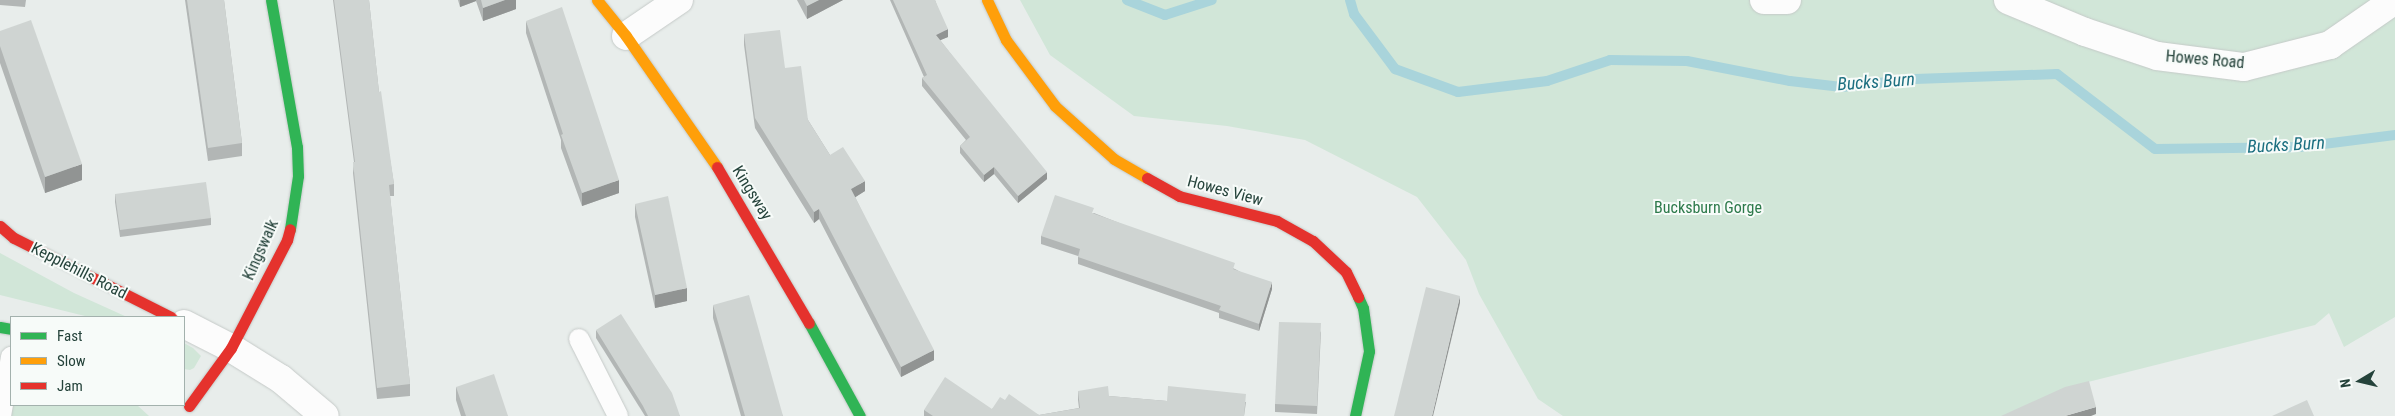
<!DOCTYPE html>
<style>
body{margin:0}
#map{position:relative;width:2395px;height:416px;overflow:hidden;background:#e8edeb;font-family:"Roboto Condensed",sans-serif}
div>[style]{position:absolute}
.green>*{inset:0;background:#d1e6d8}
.stream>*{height:10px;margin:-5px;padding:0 5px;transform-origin:5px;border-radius:5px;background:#a9d4db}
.roads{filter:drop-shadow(0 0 1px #c5cac8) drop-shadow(0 0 1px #c5cac8)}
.lane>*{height:20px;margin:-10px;padding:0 10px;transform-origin:10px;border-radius:10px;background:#fcfcfc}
.street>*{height:28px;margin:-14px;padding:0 14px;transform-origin:14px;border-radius:14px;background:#fcfcfc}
.fast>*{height:11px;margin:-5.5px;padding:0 5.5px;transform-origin:5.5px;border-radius:5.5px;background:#30b455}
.slow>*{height:11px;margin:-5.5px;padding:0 5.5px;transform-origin:5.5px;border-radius:5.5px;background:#ff9f0a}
.jam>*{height:11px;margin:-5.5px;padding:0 5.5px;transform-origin:5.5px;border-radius:5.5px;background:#e5322d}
.wall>*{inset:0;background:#b2b6b5}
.shaded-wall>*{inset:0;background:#919493}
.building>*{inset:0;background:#cfd4d2}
span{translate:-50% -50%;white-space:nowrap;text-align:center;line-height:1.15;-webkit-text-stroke:4px #f7fbf9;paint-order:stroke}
.street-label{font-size:16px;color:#24423a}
.park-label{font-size:16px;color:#2d7a4b}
.water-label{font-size:18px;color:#1c6f80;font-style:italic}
.legend{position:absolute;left:10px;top:316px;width:175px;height:90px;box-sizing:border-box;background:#f7fbf9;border:1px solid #a3b1ad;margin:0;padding:6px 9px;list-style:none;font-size:15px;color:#24423a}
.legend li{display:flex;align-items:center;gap:10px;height:25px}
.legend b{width:25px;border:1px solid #a3b1ad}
.north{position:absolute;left:2335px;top:356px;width:50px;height:50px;-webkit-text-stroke:4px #f7fbf9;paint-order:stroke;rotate:261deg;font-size:14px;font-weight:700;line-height:20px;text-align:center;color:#24423a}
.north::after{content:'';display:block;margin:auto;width:18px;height:22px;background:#24423a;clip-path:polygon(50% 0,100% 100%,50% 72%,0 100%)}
</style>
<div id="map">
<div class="green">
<i style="clip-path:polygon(1020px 0,2395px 0,2395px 317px,2344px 347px,2329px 313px,2315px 325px,2088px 382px,2007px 416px,1563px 416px,1538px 399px,1479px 294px,1466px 260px,1417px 197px,1305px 140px,1227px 126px,1134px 116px,1050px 55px)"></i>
<i style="clip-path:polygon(0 253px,74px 293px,127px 317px,89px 317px,0 295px)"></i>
<i style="clip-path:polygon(184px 343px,193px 348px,201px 356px,194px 368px,190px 370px,184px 369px)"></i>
<i style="clip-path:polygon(13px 405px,137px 405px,149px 416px,11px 416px)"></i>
</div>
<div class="stream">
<i style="left:1127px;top:0;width:41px;rotate:21.5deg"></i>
<i style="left:1165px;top:15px;width:49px;rotate:-17.7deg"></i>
<i style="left:1350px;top:0;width:15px;rotate:74deg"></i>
<i style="left:1354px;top:14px;width:69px;rotate:53.3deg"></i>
<i style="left:1395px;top:69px;width:67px;rotate:20.1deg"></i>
<i style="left:1458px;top:92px;width:90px;rotate:-7deg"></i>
<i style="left:1547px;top:81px;width:66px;rotate:-18.4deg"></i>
<i style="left:1610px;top:60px;width:77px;rotate:0.7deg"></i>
<i style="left:1687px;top:61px;width:105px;rotate:11deg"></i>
<i style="left:1790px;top:81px;width:52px;rotate:6.6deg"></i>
<i style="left:1842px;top:87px;width:73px;rotate:-6.3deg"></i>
<i style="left:1915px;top:79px;width:142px;rotate:-2deg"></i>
<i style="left:2057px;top:74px;width:123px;rotate:37.4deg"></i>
<i style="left:2155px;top:149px;width:145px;rotate:-0.8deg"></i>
<i style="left:2300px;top:147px;width:96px;rotate:-7.2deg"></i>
</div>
<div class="roads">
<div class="lane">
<i style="left:579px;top:339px;width:86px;rotate:63.1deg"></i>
<i style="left:1px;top:416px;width:60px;rotate:-80.4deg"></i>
</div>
<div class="street">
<i style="left:1764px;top:0;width:23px"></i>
<i style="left:2008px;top:0;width:83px;rotate:22.6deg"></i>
<i style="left:2085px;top:32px;width:76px;rotate:18.4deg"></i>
<i style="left:2157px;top:56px;width:88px;rotate:7.2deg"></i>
<i style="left:2244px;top:67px;width:89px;rotate:-14.3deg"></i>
<i style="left:2330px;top:45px;width:79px;rotate:-34.7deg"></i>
<i style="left:626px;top:36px;width:64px;rotate:-34.2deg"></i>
<i style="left:184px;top:324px;width:53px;rotate:27.1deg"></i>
<i style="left:231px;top:348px;width:59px;rotate:31.8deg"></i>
<i style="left:281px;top:379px;width:57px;rotate:40.1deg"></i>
</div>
<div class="fast">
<i style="left:271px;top:0;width:149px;rotate:80deg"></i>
<i style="left:297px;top:147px;width:29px;rotate:88deg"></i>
<i style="left:298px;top:176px;width:54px;rotate:98.6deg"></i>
<i style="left:809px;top:323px;width:106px;rotate:61.3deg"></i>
<i style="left:0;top:327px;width:11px;rotate:10deg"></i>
<i style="left:1355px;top:416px;width:66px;rotate:-77.8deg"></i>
<i style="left:1369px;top:351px;width:43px;rotate:-97.9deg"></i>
<i style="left:1363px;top:308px;width:12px;rotate:-114deg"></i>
</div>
<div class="slow">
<i style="left:597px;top:0;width:46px;rotate:51.1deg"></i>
<i style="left:626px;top:36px;width:160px;rotate:55.2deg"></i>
<i style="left:987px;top:0;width:44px;rotate:64.6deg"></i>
<i style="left:1006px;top:40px;width:82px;rotate:53.4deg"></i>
<i style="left:1055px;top:106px;width:79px;rotate:41.9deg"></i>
<i style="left:1114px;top:159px;width:38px;rotate:30deg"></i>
</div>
<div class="jam">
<i style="left:717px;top:167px;width:181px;rotate:59.5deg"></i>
<i style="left:1147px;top:178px;width:37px;rotate:29deg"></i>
<i style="left:1179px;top:196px;width:101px;rotate:14.3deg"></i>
<i style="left:1277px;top:221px;width:41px;rotate:29.1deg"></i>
<i style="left:1313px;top:241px;width:45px;rotate:43.2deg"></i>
<i style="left:1346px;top:272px;width:28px;rotate:64deg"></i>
<i style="left:0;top:226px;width:18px;rotate:41deg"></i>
<i style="left:14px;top:238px;width:176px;rotate:26.7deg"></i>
<i style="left:189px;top:406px;width:72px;rotate:-54.1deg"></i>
<i style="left:231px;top:348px;width:122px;rotate:-62.6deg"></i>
<i style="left:287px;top:240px;width:11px;rotate:-75deg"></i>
</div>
</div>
<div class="wall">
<i style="clip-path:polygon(0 0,26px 0,25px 7px,0 5px)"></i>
<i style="clip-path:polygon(185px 0,224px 0,242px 143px,242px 156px,208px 161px)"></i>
<i style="clip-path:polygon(333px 0,369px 0,379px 92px,394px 184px,394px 196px,390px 196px,410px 384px,410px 396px,377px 399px,353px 173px,354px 162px)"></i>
<i style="clip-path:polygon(458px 0,516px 0,516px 9px,483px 21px,476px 1px,460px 7px)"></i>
<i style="clip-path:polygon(797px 0,843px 0,807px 19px)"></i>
<i style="clip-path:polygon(890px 0,935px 0,948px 37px,940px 40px,1047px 179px,1018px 203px,994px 174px,984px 182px,960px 153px,960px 146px,966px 140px,922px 86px,922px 78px,924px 77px)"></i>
<i style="clip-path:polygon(526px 21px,619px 193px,582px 206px,561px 148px,561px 140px,526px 33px)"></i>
<i style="clip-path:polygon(0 31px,82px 180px,45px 193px,0 63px)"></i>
<i style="clip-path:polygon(744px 34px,785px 68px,808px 120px,830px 155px,865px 191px,855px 197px,934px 360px,901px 377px,819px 219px,814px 223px,755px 128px,744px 45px)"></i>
<i style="clip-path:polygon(115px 194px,211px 218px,211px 225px,120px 237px,115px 202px)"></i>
<i style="clip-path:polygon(635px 204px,687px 301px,655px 308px,635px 217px)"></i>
<i style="clip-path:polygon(1094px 213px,1235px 269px,1272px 289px,1259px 331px,1219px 318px,1219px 313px,1078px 264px,1078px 256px,1041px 244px,1041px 236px)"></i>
<i style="clip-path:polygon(713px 305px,783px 416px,741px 416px,713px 318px)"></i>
<i style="clip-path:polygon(596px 330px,680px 416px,645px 416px,596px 338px)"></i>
<i style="clip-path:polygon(1321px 331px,1317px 414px,1275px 412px,1275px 404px)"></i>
<i style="clip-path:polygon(456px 387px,508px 416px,461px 416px,456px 400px)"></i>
<i style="clip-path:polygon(1078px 391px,1109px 396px,1167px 401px,1246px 402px,1244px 416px,924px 416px,924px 410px,992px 409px,1005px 400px,1039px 415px,1079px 408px,1078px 400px)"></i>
</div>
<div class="shaded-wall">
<i style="clip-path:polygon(460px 0,476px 0,476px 1px,460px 7px)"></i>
<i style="clip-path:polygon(505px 0,516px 0,516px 9px,483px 21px,483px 8px)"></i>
<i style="clip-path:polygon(819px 0,843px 0,807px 19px,807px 6px)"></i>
<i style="clip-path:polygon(948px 29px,948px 37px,936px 42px,936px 35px)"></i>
<i style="clip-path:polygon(82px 164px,82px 180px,45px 193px,45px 177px)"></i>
<i style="clip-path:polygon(994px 167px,994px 174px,984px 182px,984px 175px)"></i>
<i style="clip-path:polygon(1047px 172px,1047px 179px,1018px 203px,1018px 196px)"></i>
<i style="clip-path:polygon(619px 180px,619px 193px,582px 206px,582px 193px)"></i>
<i style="clip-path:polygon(865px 181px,865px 191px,851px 200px,851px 189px)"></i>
<i style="clip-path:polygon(819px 209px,819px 219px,814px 223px,814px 212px)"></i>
<i style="clip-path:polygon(1272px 282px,1272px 289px,1259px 331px,1259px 324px)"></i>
<i style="clip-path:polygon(687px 288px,687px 301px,655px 308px,655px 295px)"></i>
<i style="clip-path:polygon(1460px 296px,1460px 303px,1433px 416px,1432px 416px)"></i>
<i style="clip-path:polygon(934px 350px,934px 360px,901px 377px,901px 367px)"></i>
<i style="clip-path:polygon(2096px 407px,2096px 414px,2091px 416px,2065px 416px)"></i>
</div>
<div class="building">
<i style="clip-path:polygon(187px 0,224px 0,242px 143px,208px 148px)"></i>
<i style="clip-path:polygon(334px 0,369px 0,379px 92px,381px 91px,394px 184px,389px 185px,410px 384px,377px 388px,353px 162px,355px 162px)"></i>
<i style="clip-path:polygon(481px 0,505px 0,483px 8px)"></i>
<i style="clip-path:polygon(804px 0,819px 0,807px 6px)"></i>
<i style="clip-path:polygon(893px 0,935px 0,948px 29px,936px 35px,1047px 172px,1018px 196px,994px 167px,984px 175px,960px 146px,970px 137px,922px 78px,927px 75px)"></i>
<i style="clip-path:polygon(562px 7px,619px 180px,582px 193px,561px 135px,563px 134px,526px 21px)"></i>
<i style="clip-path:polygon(31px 20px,82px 164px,45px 177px,0 46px,0 31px)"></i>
<i style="clip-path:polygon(780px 30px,785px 68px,801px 66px,808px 120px,830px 155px,843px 147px,865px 181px,851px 189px,934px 350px,901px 367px,819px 209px,814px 212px,755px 118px,744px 34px)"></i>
<i style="clip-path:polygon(206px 182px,211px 218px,120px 230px,115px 194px)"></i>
<i style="clip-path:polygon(1055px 195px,1094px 208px,1092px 213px,1235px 263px,1233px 269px,1272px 282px,1259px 324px,1219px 310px,1221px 306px,1078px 257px,1080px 249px,1041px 236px)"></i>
<i style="clip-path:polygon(668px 196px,687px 288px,655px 295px,635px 204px)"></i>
<i style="clip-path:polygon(1426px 287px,1460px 296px,1432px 416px,1394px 416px)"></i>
<i style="clip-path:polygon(749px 295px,783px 416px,745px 416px,713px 305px)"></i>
<i style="clip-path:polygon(621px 314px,672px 393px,680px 416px,648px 416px,643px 406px,596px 330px)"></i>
<i style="clip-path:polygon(1279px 322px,1321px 323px,1317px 406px,1275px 404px)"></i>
<i style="clip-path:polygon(494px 374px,508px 416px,466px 416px,456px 387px)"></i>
<i style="clip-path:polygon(945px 377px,992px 409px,1000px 397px,1005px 400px,1009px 394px,1039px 415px,1080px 408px,1078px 391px,1108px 386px,1109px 396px,1167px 401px,1168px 386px,1246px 394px,1244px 416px,933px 416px,924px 410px)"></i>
<i style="clip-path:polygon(2089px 381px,2096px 407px,2065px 416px,2001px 416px,2065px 387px)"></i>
<i style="clip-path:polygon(2307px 400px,2314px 416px,2272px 416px)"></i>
</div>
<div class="street-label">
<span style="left:2205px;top:60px;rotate:5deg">Howes Road</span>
<span style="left:1225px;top:191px;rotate:15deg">Howes View</span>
<span style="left:752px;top:193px;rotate:58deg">Kingsway</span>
<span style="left:261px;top:250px;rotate:-66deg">Kingswalk</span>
<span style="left:79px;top:271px;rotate:27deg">Kepplehills Road</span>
</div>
<div class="park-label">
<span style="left:1708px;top:208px">Bucksburn Gorge</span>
</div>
<div class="water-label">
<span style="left:1876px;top:82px;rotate:-4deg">Bucks Burn</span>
<span style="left:2286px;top:145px;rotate:-3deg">Bucks Burn</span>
</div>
<ul class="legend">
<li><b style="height:6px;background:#30b455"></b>Fast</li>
<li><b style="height:6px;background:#ff9f0a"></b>Slow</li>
<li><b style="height:6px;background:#e5322d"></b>Jam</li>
</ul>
<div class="north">N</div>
</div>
